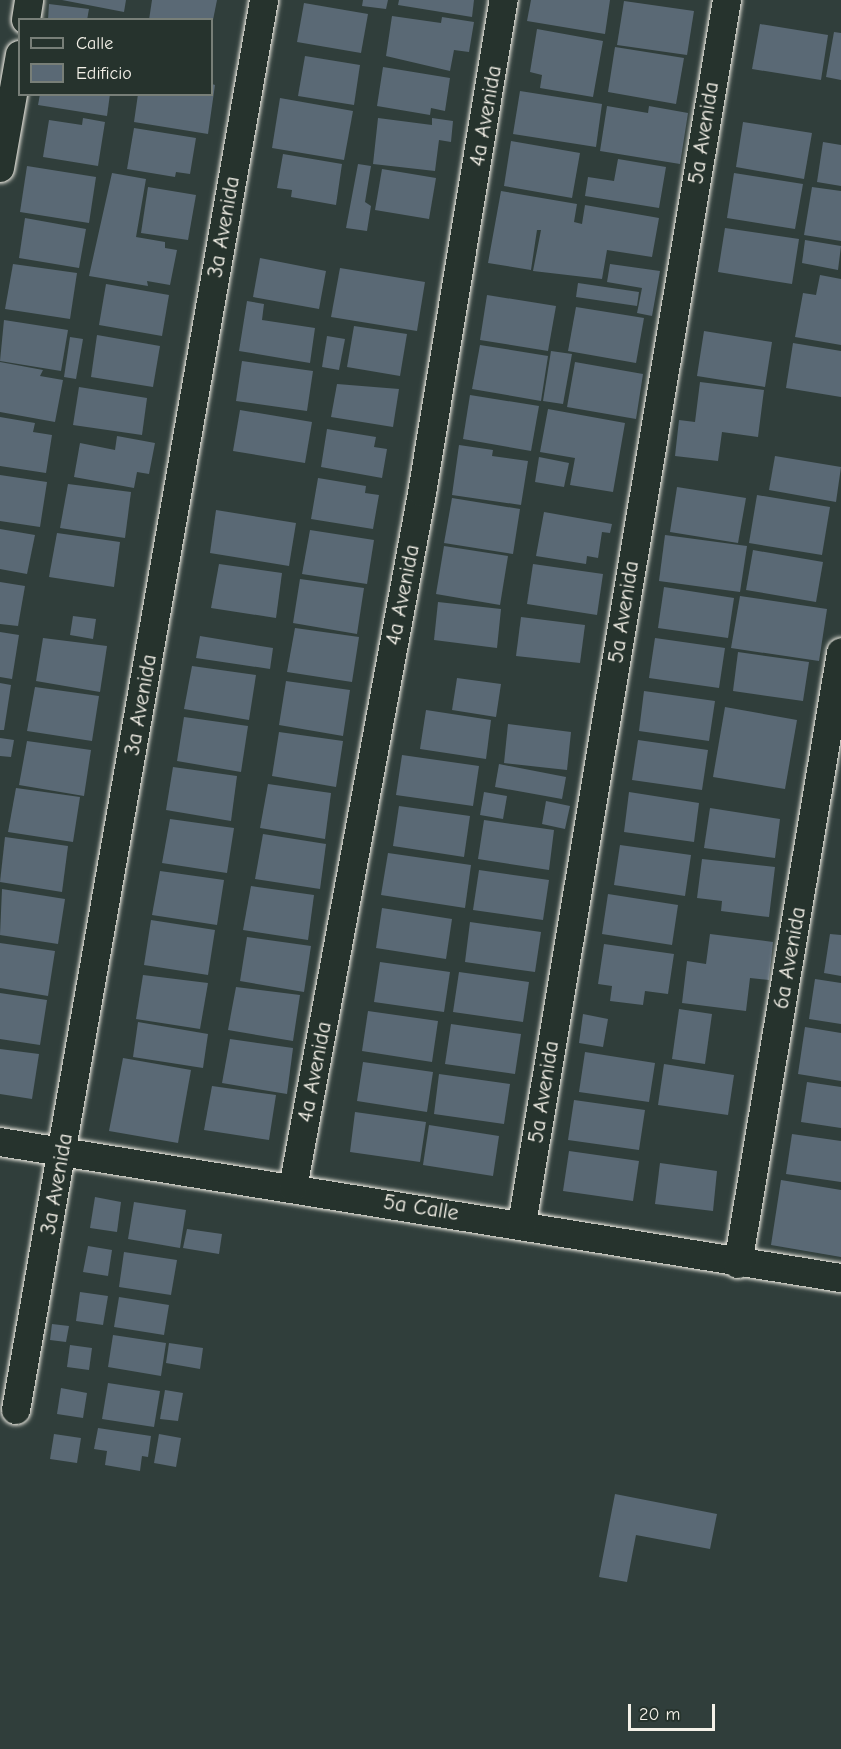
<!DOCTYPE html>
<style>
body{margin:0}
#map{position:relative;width:841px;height:1749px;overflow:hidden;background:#303e3b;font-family:"Comic Neue",sans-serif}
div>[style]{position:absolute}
.building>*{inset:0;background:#5a6975}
.roads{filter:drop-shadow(0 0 2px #f4f1e8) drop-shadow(0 0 2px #f4f1e8)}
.street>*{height:28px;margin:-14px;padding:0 14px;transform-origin:14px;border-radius:14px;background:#26332d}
span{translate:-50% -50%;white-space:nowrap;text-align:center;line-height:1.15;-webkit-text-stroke:4.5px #26332d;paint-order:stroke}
.street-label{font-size:22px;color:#f4f1e8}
.legend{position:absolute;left:18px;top:18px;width:195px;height:78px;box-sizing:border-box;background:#26332d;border:2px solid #787f78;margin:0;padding:8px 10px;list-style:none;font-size:18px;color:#f4f1e8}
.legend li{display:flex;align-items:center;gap:12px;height:30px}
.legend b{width:30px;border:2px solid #787f78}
.scale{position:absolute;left:628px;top:1704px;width:87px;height:27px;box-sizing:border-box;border:3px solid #f4f1e8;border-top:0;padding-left:8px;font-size:18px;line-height:21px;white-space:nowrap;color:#f4f1e8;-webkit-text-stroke:4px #26332d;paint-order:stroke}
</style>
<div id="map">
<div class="building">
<i style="clip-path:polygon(62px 0,126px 0,124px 12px)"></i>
<i style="clip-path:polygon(152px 0,217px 0,213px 20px,149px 20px)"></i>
<i style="clip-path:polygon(363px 0,388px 0,386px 9px,362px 6px)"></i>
<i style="clip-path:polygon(399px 0,474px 0,472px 17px,398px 5px)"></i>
<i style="clip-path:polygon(531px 0,610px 0,605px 34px,527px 21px)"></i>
<i style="clip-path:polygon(624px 1px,694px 11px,687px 55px,617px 45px)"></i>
<i style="clip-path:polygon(304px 3px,368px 14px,361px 53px,297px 42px)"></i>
<i style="clip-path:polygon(49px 4px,89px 9px,87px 20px,48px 20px)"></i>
<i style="clip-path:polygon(392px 16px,441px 23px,442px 17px,474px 22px,469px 52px,454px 50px,450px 71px,386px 56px)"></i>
<i style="clip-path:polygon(760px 24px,828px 35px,821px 80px,752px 69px)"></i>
<i style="clip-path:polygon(537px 29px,603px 41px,593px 97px,540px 88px,542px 75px,530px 72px)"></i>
<i style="clip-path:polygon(834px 32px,841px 33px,841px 80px,826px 77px)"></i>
<i style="clip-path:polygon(615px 47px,684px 58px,676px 104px,608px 92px)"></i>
<i style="clip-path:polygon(305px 56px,360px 65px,354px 105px,298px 96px)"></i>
<i style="clip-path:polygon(383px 67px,450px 78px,445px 111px,431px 108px,430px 115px,377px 106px)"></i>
<i style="clip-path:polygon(212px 84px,215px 85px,208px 134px,134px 122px,138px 94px,212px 94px)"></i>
<i style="clip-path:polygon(520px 91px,602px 104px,596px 147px,513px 134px)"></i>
<i style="clip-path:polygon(40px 94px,110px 94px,107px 116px,38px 105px)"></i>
<i style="clip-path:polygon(280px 98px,353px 111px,344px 160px,272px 148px)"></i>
<i style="clip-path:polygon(607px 106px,648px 113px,649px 106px,688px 113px,680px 164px,600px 151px)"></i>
<i style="clip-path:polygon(83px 118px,105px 122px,98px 166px,43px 157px,49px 120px,82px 125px)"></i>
<i style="clip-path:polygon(378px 118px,432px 125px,432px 118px,453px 121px,451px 142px,439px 140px,435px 171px,373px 164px)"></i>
<i style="clip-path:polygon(743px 122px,812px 133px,804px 179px,736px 167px)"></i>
<i style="clip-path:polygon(134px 128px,196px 138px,190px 174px,176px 172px,175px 177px,127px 169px)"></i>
<i style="clip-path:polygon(511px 141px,580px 153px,572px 198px,504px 186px)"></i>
<i style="clip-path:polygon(823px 142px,841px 145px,841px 186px,817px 182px)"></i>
<i style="clip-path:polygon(283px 154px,342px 164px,336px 205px,291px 197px,292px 190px,277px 188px)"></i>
<i style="clip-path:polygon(618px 159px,666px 167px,659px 208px,585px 196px,588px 177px,614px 181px)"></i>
<i style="clip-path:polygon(358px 164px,371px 166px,365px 202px,371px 206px,367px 231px,346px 228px)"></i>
<i style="clip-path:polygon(27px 166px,96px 177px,89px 223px,20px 212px)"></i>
<i style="clip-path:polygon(382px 169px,436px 178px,429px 219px,375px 210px)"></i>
<i style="clip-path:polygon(112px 173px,146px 179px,136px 237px,165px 242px,165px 248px,177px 250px,170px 285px,147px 281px,148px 286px,89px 276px)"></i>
<i style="clip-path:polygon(734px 173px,803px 184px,795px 229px,727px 218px)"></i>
<i style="clip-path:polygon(148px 187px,196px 195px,188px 240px,141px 233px)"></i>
<i style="clip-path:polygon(812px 187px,841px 191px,841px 241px,804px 235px)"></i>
<i style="clip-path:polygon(501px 191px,577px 204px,574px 222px,582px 224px,585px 205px,659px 218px,652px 257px,607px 250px,602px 279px,533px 271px,541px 230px,537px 230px,531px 270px,488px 263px)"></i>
<i style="clip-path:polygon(25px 218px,86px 229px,79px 268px,19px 258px)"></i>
<i style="clip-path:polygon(725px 228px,799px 239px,792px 284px,718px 272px)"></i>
<i style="clip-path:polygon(805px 240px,841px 246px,838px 270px,802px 263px)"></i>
<i style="clip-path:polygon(260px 258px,326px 271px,319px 309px,253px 297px)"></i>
<i style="clip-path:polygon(13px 264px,77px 273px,70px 319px,5px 309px)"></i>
<i style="clip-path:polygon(610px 264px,660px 271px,652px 316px,637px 313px,642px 288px,607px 282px)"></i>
<i style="clip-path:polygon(340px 268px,425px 282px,417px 331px,331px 317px)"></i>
<i style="clip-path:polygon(820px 275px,841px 279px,841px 345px,795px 337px,803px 293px,816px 295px)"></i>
<i style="clip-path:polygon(578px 283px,639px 292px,637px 306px,576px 297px)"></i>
<i style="clip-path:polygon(106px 284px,169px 295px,162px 336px,99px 325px)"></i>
<i style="clip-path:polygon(487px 295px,556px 306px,548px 351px,480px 340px)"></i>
<i style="clip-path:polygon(247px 301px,264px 304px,262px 320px,315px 328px,310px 363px,239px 351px)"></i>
<i style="clip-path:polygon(576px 307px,644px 318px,636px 363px,568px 351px)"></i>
<i style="clip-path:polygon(4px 320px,68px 330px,61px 371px,0 361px)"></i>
<i style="clip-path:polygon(354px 326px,407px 334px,400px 376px,347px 367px)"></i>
<i style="clip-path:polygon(704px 331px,772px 342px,765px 387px,697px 376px)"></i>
<i style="clip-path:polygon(97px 335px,160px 346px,153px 387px,91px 377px)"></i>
<i style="clip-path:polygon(327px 336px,345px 339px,339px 370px,322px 367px)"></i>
<i style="clip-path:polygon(70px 337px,83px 339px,76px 379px,64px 377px)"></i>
<i style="clip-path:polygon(793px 343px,841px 351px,841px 397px,786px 388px)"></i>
<i style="clip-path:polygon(480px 345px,548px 356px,541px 401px,472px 389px)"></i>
<i style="clip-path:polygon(551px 351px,572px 354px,563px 404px,543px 401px)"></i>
<i style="clip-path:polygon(242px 361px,313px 371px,307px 411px,236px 401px)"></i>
<i style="clip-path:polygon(0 362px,43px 370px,40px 376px,63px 380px,55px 422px,0 412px)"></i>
<i style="clip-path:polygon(575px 362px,643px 374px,636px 419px,567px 407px)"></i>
<i style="clip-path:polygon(700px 382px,764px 390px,758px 437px,722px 432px,718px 461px,675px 456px,679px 420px,695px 422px)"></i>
<i style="clip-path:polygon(337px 384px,399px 389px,393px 427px,331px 417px)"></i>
<i style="clip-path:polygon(79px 387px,147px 398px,142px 435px,73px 425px)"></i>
<i style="clip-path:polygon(470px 395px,539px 406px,531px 451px,463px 439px)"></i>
<i style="clip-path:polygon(548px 409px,625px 423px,613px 492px,570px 485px,575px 458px,540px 452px)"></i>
<i style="clip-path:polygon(240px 410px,312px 422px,305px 463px,233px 451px)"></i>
<i style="clip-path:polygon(0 417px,35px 423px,33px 432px,52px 435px,46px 473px,0 466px)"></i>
<i style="clip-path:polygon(327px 429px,376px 437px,374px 447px,387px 449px,382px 478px,321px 467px)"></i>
<i style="clip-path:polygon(117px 436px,155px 443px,149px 474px,137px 472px,134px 488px,74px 477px,80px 443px,115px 450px)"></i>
<i style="clip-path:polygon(459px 445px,493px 450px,492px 456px,528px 461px,521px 505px,452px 495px)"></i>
<i style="clip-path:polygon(775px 456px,841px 467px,836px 502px,769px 490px)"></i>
<i style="clip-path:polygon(539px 457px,569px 463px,564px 487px,535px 482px)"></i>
<i style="clip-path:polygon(0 475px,47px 482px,40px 527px,0 521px)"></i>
<i style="clip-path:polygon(318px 478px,366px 486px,365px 493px,379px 495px,373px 529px,311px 519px)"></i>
<i style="clip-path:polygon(68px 484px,131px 492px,125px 538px,60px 528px)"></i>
<i style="clip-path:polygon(677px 487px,746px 498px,738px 543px,670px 532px)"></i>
<i style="clip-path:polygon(757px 495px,830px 507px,822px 555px,749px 543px)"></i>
<i style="clip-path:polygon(452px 498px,520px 509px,513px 554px,444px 543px)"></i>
<i style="clip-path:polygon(216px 510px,296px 523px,289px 566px,210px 553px)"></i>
<i style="clip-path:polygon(544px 512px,612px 524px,610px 533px,602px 532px,598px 558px,587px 556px,586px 564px,536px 556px)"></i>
<i style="clip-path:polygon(0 529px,35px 535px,27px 574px,0 569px)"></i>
<i style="clip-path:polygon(310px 530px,374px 540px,367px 584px,302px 574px)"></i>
<i style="clip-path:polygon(57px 533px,120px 542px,114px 587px,49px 577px)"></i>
<i style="clip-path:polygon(665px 535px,747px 546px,740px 592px,659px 581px)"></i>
<i style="clip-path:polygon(444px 546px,508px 556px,500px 605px,436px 594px)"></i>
<i style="clip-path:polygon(753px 550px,823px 562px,816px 602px,746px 590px)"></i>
<i style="clip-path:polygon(219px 564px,282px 573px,276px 618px,211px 608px)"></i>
<i style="clip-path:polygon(533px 564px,603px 574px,597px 615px,527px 604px)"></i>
<i style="clip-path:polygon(300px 579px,364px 588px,357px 634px,293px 623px)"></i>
<i style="clip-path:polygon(0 582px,25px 586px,18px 626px,0 624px)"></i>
<i style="clip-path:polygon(664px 587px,734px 598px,728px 638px,658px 628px)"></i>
<i style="clip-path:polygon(740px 596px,827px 609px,819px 661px,731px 648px)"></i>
<i style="clip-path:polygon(438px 602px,501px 609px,497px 648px,434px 640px)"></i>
<i style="clip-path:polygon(73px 616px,96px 619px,93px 639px,70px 635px)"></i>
<i style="clip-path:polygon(521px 617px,585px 625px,580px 663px,516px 656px)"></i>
<i style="clip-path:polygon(295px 628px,359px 637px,352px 682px,287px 672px)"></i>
<i style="clip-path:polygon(0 632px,19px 635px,12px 679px,0 677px)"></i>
<i style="clip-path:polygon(200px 636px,273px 648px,270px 669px,196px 658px)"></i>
<i style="clip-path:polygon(43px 638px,107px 646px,100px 692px,36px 681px)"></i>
<i style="clip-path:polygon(655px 638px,725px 648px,719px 688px,649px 678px)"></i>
<i style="clip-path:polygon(738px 652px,809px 662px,803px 701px,733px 691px)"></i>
<i style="clip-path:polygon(192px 666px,256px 675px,249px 720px,184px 709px)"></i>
<i style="clip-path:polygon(457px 678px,501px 684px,496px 717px,452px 710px)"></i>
<i style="clip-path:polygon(286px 681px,350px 690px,343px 736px,279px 725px)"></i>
<i style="clip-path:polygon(0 683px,11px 685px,4px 730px,0 730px)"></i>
<i style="clip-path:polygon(35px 687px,99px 696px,92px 741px,27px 731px)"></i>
<i style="clip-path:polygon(644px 691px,715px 701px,709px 741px,639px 731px)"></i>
<i style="clip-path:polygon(725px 707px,797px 720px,785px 789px,713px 777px)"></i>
<i style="clip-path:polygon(426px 710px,491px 720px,486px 759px,420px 749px)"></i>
<i style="clip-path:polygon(184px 717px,248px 726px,241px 772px,177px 761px)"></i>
<i style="clip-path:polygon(508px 724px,571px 732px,567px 770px,504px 763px)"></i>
<i style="clip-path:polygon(279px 732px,343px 741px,336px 787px,272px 776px)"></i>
<i style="clip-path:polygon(0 738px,14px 740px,11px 757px,0 756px)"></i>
<i style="clip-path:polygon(638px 740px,708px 750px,702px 790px,632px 780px)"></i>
<i style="clip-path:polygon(27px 741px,91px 750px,84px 796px,19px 785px)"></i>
<i style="clip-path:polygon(402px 755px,479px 766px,473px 806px,396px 795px)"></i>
<i style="clip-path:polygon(499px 764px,566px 777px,562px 799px,495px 787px)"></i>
<i style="clip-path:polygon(173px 767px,237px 776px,231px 821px,166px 810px)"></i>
<i style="clip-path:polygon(268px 784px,331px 793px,325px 839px,260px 828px)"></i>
<i style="clip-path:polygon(16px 788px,80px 797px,73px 842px,8px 832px)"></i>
<i style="clip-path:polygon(484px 792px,507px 796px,503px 819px,480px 815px)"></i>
<i style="clip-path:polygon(629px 792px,699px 803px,694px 842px,624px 832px)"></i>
<i style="clip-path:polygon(546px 801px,570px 806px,565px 829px,542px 824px)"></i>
<i style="clip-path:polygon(399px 806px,470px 816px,464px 857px,393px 846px)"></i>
<i style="clip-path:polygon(710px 808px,780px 819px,775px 858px,704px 848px)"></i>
<i style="clip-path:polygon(170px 819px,234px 828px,227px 873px,162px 863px)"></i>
<i style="clip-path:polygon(484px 820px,554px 830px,549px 870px,478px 859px)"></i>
<i style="clip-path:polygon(263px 834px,326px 844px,320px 889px,255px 879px)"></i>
<i style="clip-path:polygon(5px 837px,68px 846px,62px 892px,0 882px)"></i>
<i style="clip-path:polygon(620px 845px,691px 855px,685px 896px,614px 885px)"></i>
<i style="clip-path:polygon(388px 853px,471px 865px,465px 908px,381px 895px)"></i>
<i style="clip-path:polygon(702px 859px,775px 867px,769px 917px,721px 911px,722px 901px,697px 898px)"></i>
<i style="clip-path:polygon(479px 870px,549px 880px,543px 920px,473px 910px)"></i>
<i style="clip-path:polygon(160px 871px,224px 880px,217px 925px,152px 915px)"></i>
<i style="clip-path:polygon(251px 886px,314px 895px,308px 940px,243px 930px)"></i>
<i style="clip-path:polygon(2px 889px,65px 899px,58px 944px,0 935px)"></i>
<i style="clip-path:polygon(608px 894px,678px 905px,672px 945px,602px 934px)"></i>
<i style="clip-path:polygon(382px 908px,452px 919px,446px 959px,376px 948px)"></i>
<i style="clip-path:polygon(151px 920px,215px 930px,208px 975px,144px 965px)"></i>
<i style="clip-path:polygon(470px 922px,541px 932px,535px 972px,465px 962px)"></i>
<i style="clip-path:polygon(710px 934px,773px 942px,769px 980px,750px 978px,746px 1011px,682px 1003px,687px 961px,706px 964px)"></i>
<i style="clip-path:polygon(830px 934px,841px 935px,841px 976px,824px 973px)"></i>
<i style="clip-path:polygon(247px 937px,311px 946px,304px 992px,240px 981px)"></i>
<i style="clip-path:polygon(0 943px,55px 951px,48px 996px,0 988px)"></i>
<i style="clip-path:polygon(604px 944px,674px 954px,668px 994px,645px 991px,643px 1005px,610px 1001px,612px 986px,598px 984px)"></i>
<i style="clip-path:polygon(380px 962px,450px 972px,444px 1012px,374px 1002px)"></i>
<i style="clip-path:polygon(459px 972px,529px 982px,523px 1022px,453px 1012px)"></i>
<i style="clip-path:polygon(143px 975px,208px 983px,200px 1029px,136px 1019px)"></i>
<i style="clip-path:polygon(815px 979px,841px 983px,841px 1024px,809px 1019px)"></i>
<i style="clip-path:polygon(236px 987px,300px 995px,293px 1041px,228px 1030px)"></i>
<i style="clip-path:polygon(0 993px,47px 1000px,40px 1045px,0 1039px)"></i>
<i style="clip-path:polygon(679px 1009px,712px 1014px,705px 1064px,672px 1059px)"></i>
<i style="clip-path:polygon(368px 1011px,438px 1021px,432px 1062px,362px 1051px)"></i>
<i style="clip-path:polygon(583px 1014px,608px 1019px,603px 1047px,579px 1043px)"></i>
<i style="clip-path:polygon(138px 1022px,208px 1034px,203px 1068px,133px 1057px)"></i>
<i style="clip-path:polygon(451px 1024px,521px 1034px,515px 1074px,445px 1064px)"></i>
<i style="clip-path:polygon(805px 1027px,841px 1033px,841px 1081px,798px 1074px)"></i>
<i style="clip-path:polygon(230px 1039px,293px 1048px,287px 1094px,222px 1083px)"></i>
<i style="clip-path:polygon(0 1049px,39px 1054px,32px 1099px,0 1094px)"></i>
<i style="clip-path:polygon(585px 1052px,655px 1063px,649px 1102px,579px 1092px)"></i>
<i style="clip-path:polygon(123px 1058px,191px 1070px,178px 1143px,109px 1131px)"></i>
<i style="clip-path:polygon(363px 1062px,433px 1072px,427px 1112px,357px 1101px)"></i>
<i style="clip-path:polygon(664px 1064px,734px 1075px,728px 1115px,658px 1105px)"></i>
<i style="clip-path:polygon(439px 1074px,510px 1084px,504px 1124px,434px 1114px)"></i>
<i style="clip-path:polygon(807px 1082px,841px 1087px,841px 1128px,801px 1122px)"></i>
<i style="clip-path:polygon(212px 1086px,276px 1095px,269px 1140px,204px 1130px)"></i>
<i style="clip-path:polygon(574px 1100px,645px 1110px,639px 1150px,568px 1140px)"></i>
<i style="clip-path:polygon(355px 1112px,426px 1122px,420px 1162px,350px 1152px)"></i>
<i style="clip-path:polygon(429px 1125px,499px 1136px,493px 1176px,423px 1165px)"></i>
<i style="clip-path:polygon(792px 1134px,841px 1141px,841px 1182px,786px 1174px)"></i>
<i style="clip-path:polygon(569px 1151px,639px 1161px,633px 1201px,563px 1191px)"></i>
<i style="clip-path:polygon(660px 1163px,717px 1171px,713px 1211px,655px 1204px)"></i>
<i style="clip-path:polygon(781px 1180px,841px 1190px,841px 1257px,771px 1245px)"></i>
<i style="clip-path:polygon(95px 1197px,121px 1202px,117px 1232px,90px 1228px)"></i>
<i style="clip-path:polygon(134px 1202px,186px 1210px,180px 1248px,128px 1239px)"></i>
<i style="clip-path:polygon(187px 1229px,222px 1234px,219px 1254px,183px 1248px)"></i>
<i style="clip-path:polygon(88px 1246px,112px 1250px,108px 1276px,83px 1272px)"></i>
<i style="clip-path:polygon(124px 1252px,177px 1260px,171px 1295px,119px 1287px)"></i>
<i style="clip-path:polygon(80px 1292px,108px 1296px,103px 1325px,76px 1321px)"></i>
<i style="clip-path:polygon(119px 1297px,169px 1305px,164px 1335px,114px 1327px)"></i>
<i style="clip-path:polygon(52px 1324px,69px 1326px,66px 1342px,50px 1340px)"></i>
<i style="clip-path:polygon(113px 1335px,166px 1343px,161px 1376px,108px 1367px)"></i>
<i style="clip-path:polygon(169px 1343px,203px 1348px,200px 1369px,166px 1363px)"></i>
<i style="clip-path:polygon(70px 1345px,92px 1348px,89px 1370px,67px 1367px)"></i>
<i style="clip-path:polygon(108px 1383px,160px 1391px,154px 1427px,102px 1419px)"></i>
<i style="clip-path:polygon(61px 1388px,87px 1393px,83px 1418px,57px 1414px)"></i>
<i style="clip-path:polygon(165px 1390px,183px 1393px,178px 1421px,160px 1419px)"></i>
<i style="clip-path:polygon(98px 1428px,151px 1436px,148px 1457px,142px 1456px,140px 1471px,105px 1465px,107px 1451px,94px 1449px)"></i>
<i style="clip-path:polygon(54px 1434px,81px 1438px,77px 1463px,50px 1459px)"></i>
<i style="clip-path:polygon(159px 1434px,181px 1438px,176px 1467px,154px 1463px)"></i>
<i style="clip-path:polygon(615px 1494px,717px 1514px,710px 1549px,636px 1535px,627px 1582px,599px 1577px)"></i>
</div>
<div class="roads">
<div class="street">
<i style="left:26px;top:20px;width:20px;rotate:-81deg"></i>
<i style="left:0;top:168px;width:115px;rotate:-80deg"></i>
<i style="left:0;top:1142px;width:852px;rotate:9.19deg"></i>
<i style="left:293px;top:1188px;width:707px;rotate:-79.48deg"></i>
<i style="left:422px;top:493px;width:500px;rotate:-80.6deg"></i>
<i style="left:522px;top:1224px;width:1241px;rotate:-80.49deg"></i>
<i style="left:738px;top:1264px;width:620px;rotate:-80.43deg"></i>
<i style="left:16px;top:1410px;width:1432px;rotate:-80.02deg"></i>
</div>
</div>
<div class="street-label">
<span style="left:486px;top:116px;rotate:-80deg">4a Avenida</span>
<span style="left:704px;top:133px;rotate:-81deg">5a Avenida</span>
<span style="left:224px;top:227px;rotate:-80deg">3a Avenida</span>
<span style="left:403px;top:595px;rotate:-79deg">4a Avenida</span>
<span style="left:624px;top:612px;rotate:-81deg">5a Avenida</span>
<span style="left:141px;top:705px;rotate:-80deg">3a Avenida</span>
<span style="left:790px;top:958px;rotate:-80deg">6a Avenida</span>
<span style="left:315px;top:1072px;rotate:-79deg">4a Avenida</span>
<span style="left:544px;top:1092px;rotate:-81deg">5a Avenida</span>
<span style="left:57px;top:1184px;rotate:-80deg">3a Avenida</span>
<span style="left:421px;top:1208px;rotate:9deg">5a Calle</span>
</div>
<ul class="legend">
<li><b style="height:8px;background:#26332d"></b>Calle</li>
<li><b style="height:16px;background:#5a6975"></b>Edificio</li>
</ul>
<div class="scale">20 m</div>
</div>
